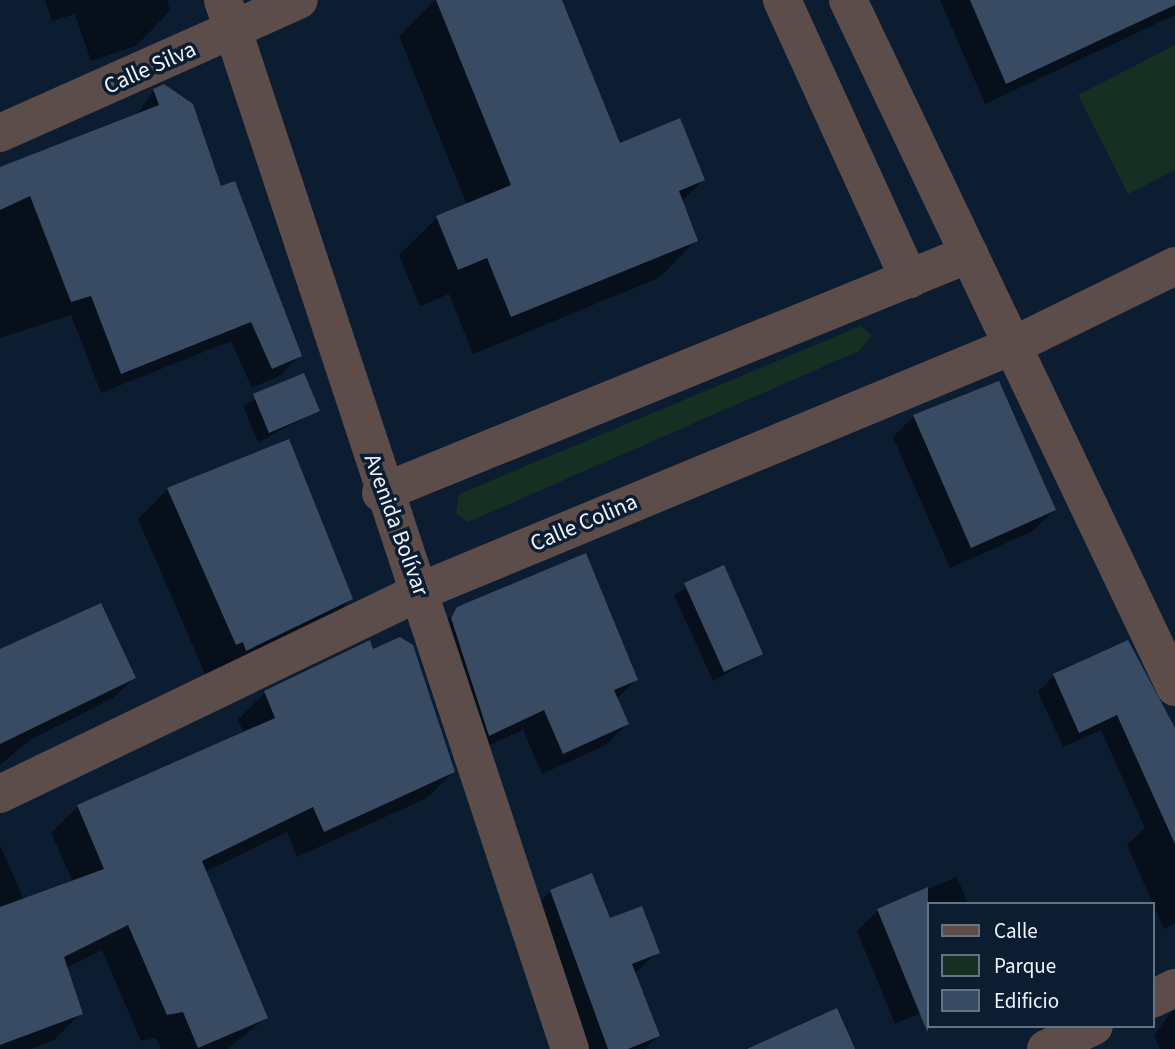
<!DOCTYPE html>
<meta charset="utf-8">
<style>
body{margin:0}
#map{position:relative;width:1175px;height:1049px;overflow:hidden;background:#0c1d32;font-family:"Source Sans 3",sans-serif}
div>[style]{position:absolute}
.green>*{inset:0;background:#152f23}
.shadow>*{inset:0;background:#0007}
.building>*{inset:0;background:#394b63}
.minor>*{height:38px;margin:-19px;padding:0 19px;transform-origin:19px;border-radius:19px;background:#5d4d4a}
span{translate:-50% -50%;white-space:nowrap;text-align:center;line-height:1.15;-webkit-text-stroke:7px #0c1d32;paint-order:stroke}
.street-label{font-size:23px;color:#edf4fd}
.legend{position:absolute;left:927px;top:902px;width:228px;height:126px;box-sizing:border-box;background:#0c1d32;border:2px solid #667383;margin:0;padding:9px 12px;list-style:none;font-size:21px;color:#edf4fd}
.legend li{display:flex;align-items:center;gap:14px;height:35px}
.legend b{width:35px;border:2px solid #667383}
</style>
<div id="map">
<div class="green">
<i style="clip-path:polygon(1175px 45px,1175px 170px,1128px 194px,1078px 95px)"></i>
<i style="clip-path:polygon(861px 326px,872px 336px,859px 351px,468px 522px,456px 513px,459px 494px)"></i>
</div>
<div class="shadow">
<i style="clip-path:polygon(45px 0,167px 0,170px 11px,136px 46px,91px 61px,75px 14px,52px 21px)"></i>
<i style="clip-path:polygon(435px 0,561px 0,619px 146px,703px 180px,681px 202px,696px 240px,659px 278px,473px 354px,449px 294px,420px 306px,399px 255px,437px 218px,467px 205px,399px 36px)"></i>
<i style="clip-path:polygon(940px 0,1175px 0,1175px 15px,985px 104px)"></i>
<i style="clip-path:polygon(154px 90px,219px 188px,300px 355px,281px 375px,252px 388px,231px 341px,101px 393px,71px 315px,0 338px,0 169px,136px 116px)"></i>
<i style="clip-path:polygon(303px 375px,318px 411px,258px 442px,243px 406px)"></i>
<i style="clip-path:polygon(914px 416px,1054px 510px,1033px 531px,950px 568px,893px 437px)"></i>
<i style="clip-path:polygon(168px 489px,351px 599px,321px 629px,205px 674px,138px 519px)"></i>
<i style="clip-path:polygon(723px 567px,761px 654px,713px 681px,674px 595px)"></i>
<i style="clip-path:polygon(458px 609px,636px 680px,616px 700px,627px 724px,606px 745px,542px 774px,523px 730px,468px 755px,436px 630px)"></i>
<i style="clip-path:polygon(369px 642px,453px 772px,427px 798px,297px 857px,287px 832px,205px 872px,266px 1017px,228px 1049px,161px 1049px,156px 1038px,141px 1041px,102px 950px,66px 968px,81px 1013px,54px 1040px,30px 1049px,0 1049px,0 845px,24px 900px,73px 882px,51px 833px,78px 806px,244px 734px,238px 719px,265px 693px)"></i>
<i style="clip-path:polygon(0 655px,134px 678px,113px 698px,30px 740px,0 765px)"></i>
<i style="clip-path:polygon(1054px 676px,1175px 733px,1175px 923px,1164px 929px,1127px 845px,1145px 828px,1101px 730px,1063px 747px,1038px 692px)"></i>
<i style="clip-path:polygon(957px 877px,968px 904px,928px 904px,928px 1010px,895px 1024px,857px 931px,878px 910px)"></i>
<i style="clip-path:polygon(551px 891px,658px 952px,634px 974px,658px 1036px,645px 1049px,579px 1049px,530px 912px)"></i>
<i style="clip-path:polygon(1175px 1007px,1175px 1049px,1160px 1049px,1154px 1035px)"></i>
</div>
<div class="building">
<i style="clip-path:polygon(436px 0,562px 0,620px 143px,680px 118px,705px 180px,679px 191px,698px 241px,511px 317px,487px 258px,458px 270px,436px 216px,511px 185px)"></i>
<i style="clip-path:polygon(970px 0,1175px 0,1175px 5px,1006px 84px)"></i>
<i style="clip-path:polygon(164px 84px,193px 104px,221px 186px,235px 181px,302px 356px,272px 369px,251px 322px,121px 374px,91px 296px,71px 302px,30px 196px,0 210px,0 167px,159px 105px,153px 89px)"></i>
<i style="clip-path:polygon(304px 373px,320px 411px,269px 433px,253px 394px)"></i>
<i style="clip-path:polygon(999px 381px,1056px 510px,971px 548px,913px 415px)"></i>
<i style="clip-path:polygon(289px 439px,353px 599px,246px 651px,243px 642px,236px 645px,167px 488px)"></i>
<i style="clip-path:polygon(586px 553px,638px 680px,614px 690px,629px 724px,563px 754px,544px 710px,489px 736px,451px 618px,457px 607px)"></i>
<i style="clip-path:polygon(724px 565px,763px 654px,724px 672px,684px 583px)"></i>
<i style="clip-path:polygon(101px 603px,136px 678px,0 744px,0 649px)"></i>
<i style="clip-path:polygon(400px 637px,413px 645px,455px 772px,324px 832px,313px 807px,202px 861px,268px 1018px,198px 1048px,183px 1012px,167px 1015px,128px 925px,64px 957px,83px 1014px,0 1045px,0 907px,104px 869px,77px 805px,275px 718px,264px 691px,370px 640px,373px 649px)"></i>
<i style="clip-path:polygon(1128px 640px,1175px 728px,1175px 844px,1117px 715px,1079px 733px,1053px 674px)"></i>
<i style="clip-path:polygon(592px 873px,610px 918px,642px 906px,660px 953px,632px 964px,660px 1036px,628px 1049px,608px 1049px,550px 890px)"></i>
<i style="clip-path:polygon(928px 887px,928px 1031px,927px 1031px,877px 909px)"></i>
<i style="clip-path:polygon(837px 1008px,855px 1049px,747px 1049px)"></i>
</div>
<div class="minor">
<i style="left:223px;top:0;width:1105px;rotate:71.7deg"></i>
<i style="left:782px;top:0;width:307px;rotate:65.5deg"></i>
<i style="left:848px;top:0;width:761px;rotate:64.55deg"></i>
<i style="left:0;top:133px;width:327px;rotate:-24deg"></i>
<i style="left:381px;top:493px;width:635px;rotate:-22.12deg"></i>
<i style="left:0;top:794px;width:467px;rotate:-25.7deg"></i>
<i style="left:421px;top:591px;width:640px;rotate:-22.52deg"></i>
<i style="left:1012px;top:346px;width:182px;rotate:-26.1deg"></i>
<i style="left:1152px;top:999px;width:25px;rotate:-26deg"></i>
<i style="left:1046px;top:1049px;width:53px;rotate:-25.6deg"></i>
</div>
<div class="street-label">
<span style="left:150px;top:68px;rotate:-24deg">Calle Silva</span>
<span style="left:584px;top:523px;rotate:-23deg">Calle Colina</span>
<span style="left:396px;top:525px;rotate:70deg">Avenida Bolívar</span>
</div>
<ul class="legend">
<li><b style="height:9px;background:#5d4d4a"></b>Calle</li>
<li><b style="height:19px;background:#152f23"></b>Parque</li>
<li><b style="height:19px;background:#394b63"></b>Edificio</li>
</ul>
</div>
